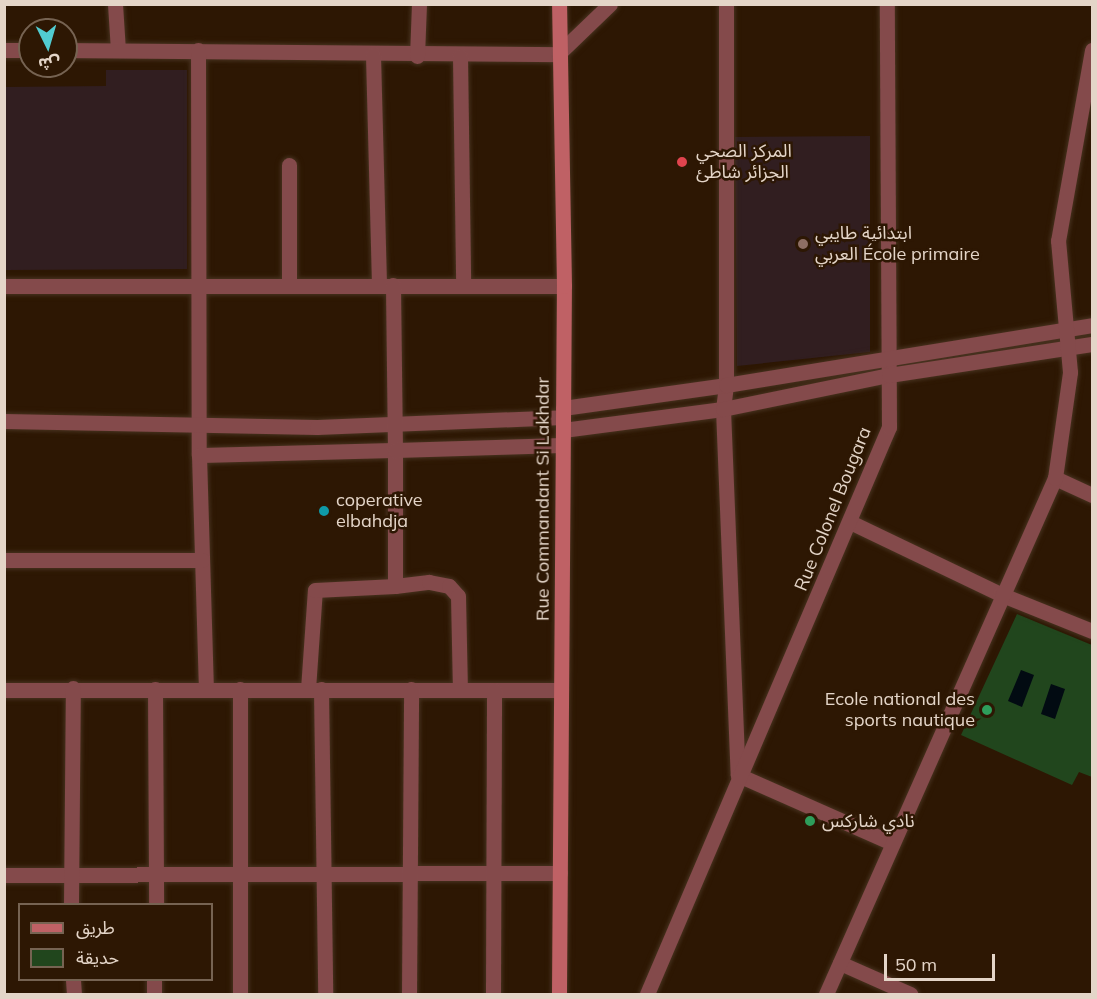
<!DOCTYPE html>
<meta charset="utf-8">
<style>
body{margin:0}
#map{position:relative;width:1097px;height:999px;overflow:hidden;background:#2d1703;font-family:Mulish,"Noto Sans Arabic",sans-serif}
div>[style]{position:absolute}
.education>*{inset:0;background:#311e20}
.green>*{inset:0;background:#21461d}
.water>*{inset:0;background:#020b12}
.roads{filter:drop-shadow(0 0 2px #47321f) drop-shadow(0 0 2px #47321f)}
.minor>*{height:15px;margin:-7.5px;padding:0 7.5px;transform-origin:7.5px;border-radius:7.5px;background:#844a4b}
.tertiary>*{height:15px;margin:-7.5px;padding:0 7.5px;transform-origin:7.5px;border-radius:7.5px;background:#844a4b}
.secondary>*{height:15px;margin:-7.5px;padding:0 7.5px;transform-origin:7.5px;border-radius:7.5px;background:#bf6165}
.dots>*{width:16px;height:16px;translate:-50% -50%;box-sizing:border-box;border:3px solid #2d1703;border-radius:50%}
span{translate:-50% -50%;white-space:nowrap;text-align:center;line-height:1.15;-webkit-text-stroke:5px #2d1703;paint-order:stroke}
.poi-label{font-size:18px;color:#e4d5c8}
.left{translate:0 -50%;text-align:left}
.right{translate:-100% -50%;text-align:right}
.street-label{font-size:18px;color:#e4d5c8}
.frame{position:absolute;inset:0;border:6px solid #e4d5c8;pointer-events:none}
.legend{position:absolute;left:18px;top:903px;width:195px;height:78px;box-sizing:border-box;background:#2d1703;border:2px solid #766352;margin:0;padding:8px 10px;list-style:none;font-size:18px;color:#e4d5c8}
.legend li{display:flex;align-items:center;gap:12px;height:30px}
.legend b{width:30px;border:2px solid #766352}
.north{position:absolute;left:18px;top:18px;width:60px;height:60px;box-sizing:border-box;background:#2d1703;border:2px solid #766352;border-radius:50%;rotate:175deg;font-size:16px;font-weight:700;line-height:24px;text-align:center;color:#e4d5c8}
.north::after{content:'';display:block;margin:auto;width:21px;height:27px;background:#51ccd1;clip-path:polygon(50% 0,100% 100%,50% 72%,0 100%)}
.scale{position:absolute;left:884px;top:954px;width:111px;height:27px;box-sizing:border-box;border:3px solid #e4d5c8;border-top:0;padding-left:8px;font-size:18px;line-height:21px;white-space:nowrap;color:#e4d5c8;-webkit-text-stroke:4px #2d1703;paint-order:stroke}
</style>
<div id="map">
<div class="education">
<i style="clip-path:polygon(106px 70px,187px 70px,187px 269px,5px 270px,5px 87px,106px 86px)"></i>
<i style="clip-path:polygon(870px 136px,870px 352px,737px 366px,735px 137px)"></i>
</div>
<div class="green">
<i style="clip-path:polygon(1017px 614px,1092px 645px,1092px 777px,1079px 772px,1072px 785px,961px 735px)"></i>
</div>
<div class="water">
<i style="clip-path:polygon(1021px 670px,1034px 675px,1022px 707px,1008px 701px)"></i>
<i style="clip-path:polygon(1051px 684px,1065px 689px,1055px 719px,1041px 714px)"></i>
</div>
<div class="roads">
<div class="minor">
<i style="left:115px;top:4px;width:46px;rotate:86.3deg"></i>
<i style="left:726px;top:4px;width:381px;rotate:90deg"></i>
<i style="left:726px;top:385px;width:24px;rotate:97deg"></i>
<i style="left:723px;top:409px;width:366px;rotate:87.7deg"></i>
<i style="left:738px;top:775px;width:168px;rotate:23.8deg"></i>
<i style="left:4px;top:50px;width:26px"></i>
<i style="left:66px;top:50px;width:492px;rotate:0.5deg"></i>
<i style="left:558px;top:54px;width:72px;rotate:-43.9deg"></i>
<i style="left:198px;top:50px;width:405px;rotate:89.9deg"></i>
<i style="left:199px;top:455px;width:234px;rotate:88.3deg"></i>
<i style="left:373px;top:55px;width:230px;rotate:88.5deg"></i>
<i style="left:417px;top:56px;width:52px;rotate:-87.8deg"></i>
<i style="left:460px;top:56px;width:229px;rotate:89.2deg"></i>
<i style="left:289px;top:285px;width:120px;rotate:-90deg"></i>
<i style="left:4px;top:286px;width:560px"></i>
<i style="left:4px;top:421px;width:313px;rotate:1.1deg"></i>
<i style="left:317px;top:427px;width:246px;rotate:-2.3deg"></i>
<i style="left:199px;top:455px;width:196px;rotate:-1.5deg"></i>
<i style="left:395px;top:450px;width:165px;rotate:-90.7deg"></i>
<i style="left:1055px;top:478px;width:41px;rotate:24.7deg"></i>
<i style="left:850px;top:522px;width:166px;rotate:25.6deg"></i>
<i style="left:1000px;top:594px;width:99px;rotate:21.9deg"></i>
<i style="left:4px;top:560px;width:198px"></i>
<i style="left:395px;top:586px;width:34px;rotate:-7deg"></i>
<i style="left:429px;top:582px;width:20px;rotate:11deg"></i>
<i style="left:449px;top:586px;width:13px;rotate:48deg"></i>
<i style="left:458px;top:596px;width:93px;rotate:88.8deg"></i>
<i style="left:155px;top:689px;width:215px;rotate:89.7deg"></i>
<i style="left:308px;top:689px;width:99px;rotate:-86deg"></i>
<i style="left:315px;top:590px;width:80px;rotate:-2.9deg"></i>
<i style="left:395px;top:586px;width:136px;rotate:-90deg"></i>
<i style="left:395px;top:450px;width:167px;rotate:-1.7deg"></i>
<i style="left:321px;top:689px;width:305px;rotate:89.2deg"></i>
<i style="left:4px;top:690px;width:557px"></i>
<i style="left:4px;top:875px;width:556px;rotate:-0.21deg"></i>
<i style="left:71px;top:904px;width:216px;rotate:-89.5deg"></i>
<i style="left:840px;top:963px;width:77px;rotate:23.9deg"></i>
<i style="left:73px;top:980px;width:14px;rotate:86deg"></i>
<i style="left:154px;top:994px;width:14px;rotate:-90deg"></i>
<i style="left:240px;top:994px;width:305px;rotate:-90deg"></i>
<i style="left:409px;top:994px;width:305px;rotate:-89.6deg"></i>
<i style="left:493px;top:994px;width:304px;rotate:-89.8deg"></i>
<i style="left:647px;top:994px;width:616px;rotate:-66.89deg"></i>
<i style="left:889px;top:427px;width:423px;rotate:-90.3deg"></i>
</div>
<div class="tertiary">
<i style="left:563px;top:408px;width:165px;rotate:-8deg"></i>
<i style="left:726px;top:385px;width:371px;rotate:-9.3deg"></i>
<i style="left:563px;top:430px;width:161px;rotate:-7.5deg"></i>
<i style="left:723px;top:409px;width:169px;rotate:-11.6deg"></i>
<i style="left:889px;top:375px;width:205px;rotate:-8.7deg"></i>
<i style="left:826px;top:994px;width:565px;rotate:-66.07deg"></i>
<i style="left:1055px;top:478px;width:107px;rotate:-81.9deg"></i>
<i style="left:1070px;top:372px;width:132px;rotate:-95.2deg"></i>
<i style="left:1058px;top:241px;width:194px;rotate:-79.9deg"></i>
</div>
<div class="secondary">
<i style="left:559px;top:994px;width:708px;rotate:-89.6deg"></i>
<i style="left:564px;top:286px;width:282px;rotate:-91deg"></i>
</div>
</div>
<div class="dots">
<i style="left:682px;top:162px;background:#e0444e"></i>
<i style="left:803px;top:244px;background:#8d6e63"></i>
<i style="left:324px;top:511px;background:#0f9aa8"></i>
<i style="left:987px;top:710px;background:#2e9e5b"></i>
<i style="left:810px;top:821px;background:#2e9e5b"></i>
</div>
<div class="poi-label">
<span class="left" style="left:696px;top:162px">المركز الصحي<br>الجزائر شاطئ</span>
<span class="left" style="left:815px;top:244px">ابتدائية طايبي<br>العربي École primaire</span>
<span class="left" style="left:336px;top:511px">coperative<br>elbahdja</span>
<span class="right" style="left:975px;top:710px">Ecole national des<br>sports nautique</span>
<span class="left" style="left:822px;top:821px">نادي شاركس</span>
</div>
<div class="street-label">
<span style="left:543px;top:499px;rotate:-90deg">Rue Commandant Si Lakhdar</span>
<span style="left:833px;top:509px;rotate:-68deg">Rue Colonel Bougara</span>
</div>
<div class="frame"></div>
<ul class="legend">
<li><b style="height:8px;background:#bf6165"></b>طريق</li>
<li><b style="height:16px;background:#21461d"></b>حديقة</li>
</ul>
<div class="north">ش</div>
<div class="scale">50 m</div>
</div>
